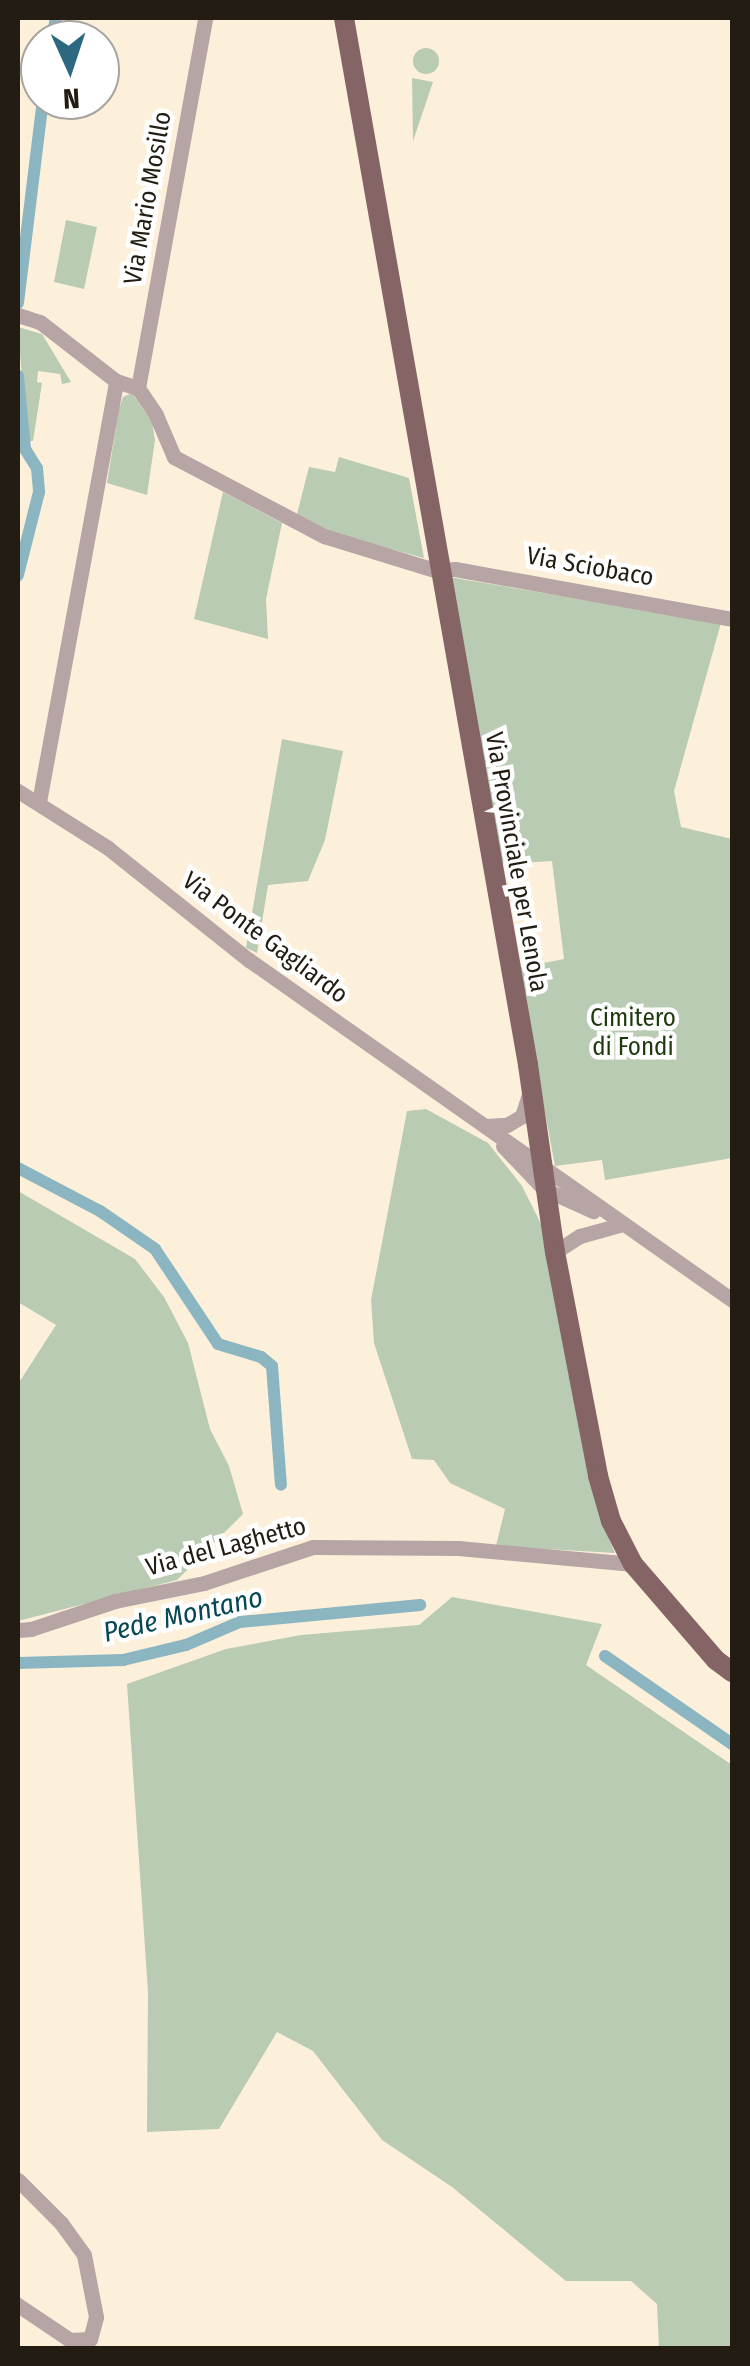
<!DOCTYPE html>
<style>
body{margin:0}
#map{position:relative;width:750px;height:2366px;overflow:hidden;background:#fdf0da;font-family:"Fira Sans Condensed",sans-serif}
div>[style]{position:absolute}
.green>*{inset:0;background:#b9cbb3}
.round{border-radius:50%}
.canal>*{height:12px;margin:-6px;padding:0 6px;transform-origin:6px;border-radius:6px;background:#8bb6c1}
.minor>*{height:15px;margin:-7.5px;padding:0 7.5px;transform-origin:7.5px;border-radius:7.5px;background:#b7a4a5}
.major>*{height:20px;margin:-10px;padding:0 10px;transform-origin:10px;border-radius:10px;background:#846465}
span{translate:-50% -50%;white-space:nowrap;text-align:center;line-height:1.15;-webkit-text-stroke:9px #fff;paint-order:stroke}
.street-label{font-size:25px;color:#221c12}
.park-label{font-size:25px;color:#1d3b0e}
.water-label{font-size:28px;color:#054754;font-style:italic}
.frame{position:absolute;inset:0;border:20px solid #221c12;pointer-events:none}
.north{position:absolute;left:20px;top:20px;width:100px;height:100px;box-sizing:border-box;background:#fff;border:2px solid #a7a4a0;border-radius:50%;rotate:177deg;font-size:28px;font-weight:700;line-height:40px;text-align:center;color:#221c12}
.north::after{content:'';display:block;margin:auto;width:35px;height:45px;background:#2c6980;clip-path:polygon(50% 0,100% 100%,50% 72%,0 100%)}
</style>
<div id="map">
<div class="green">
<i class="round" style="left:413px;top:48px;width:26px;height:26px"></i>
<i style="clip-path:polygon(412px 78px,433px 82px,413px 141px)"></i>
<i style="clip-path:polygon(66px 220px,97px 227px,84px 289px,54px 282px)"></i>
<i style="clip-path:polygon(18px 327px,42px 334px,71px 382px,62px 384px,60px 374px,38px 371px,37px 382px,42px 383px,33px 441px,27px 441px)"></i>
<i style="clip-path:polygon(132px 393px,152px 422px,155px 440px,147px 495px,107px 483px,119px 409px,123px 397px)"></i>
<i style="clip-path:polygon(339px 457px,409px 478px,424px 558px,327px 532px,297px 514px,309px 467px,335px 472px)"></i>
<i style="clip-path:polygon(223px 492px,282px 523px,266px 599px,268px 639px,194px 619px)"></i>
<i style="clip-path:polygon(449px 577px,721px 623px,674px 791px,681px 827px,732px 839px,732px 1158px,605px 1180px,602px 1160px,555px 1166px,518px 968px,564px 959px,552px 861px,502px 864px)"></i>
<i style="clip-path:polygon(282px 739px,343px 751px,325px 840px,308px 881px,268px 885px,257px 953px,246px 948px)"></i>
<i style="clip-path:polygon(426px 1109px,488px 1143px,522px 1186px,545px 1232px,599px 1515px,615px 1553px,496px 1546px,505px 1509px,450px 1483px,434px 1460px,412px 1459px,374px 1343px,371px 1300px,407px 1111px)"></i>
<i style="clip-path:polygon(18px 1191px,135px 1259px,164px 1297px,188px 1343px,210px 1429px,229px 1466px,243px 1514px,177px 1580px,18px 1621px,18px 1384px,56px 1325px,18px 1302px)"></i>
<i style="clip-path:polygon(452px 1597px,602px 1624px,586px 1665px,732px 1765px,732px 2348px,659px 2348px,657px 2304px,631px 2281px,566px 2281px,452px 2187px,382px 2140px,313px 2051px,277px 2032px,219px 2129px,147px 2132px,148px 1992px,127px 1684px,226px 1649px,301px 1635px,419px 1625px)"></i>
</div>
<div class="canal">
<i style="left:52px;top:40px;width:22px;rotate:-80deg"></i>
<i style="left:18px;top:303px;width:205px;rotate:-83deg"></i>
<i style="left:18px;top:376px;width:73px;rotate:84.5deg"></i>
<i style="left:25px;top:449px;width:22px;rotate:58deg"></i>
<i style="left:37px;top:468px;width:24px;rotate:85deg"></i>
<i style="left:39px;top:492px;width:86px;rotate:104.2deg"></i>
<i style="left:18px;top:1168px;width:93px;rotate:27.7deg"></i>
<i style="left:100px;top:1211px;width:67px;rotate:34.6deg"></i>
<i style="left:155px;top:1249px;width:114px;rotate:56.4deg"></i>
<i style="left:218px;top:1344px;width:45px;rotate:16.8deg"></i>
<i style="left:261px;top:1357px;width:14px;rotate:39deg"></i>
<i style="left:272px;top:1366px;width:119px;rotate:85.7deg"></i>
<i style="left:605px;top:1656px;width:155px;rotate:34.7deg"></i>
<i style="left:18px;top:1663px;width:105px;rotate:-1.6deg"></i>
<i style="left:123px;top:1660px;width:65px;rotate:-13.4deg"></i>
<i style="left:186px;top:1645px;width:59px;rotate:-23.1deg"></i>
<i style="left:240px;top:1622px;width:181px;rotate:-5.4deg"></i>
</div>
<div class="minor">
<i style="left:50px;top:100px;width:10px;rotate:11deg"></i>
<i style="left:18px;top:315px;width:23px;rotate:18deg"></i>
<i style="left:40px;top:322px;width:96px;rotate:37.8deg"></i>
<i style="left:116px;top:381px;width:23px;rotate:18deg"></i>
<i style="left:138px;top:388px;width:32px;rotate:56deg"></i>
<i style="left:156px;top:415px;width:46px;rotate:66.8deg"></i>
<i style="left:174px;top:457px;width:170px;rotate:27.8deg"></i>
<i style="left:324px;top:536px;width:119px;rotate:17.1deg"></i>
<i style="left:438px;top:571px;width:17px;rotate:-7deg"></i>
<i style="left:455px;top:569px;width:281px;rotate:10.2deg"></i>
<i style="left:138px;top:388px;width:376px;rotate:-79.7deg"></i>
<i style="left:18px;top:791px;width:107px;rotate:32.3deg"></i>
<i style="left:108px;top:848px;width:180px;rotate:38.5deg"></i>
<i style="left:249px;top:960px;width:591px;rotate:35.14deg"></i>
<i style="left:39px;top:802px;width:428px;rotate:-79.6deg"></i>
<i style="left:485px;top:1126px;width:22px;rotate:-3deg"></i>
<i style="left:507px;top:1125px;width:17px;rotate:-31deg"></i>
<i style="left:522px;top:1116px;width:26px;rotate:-72deg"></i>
<i style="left:503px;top:1146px;width:59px;rotate:46.4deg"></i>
<i style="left:544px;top:1189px;width:54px;rotate:24.2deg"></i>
<i style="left:555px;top:1252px;width:30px;rotate:-33deg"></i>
<i style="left:580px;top:1236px;width:45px;rotate:-15.6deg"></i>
<i style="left:18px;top:1630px;width:13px;rotate:-4deg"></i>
<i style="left:31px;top:1629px;width:89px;rotate:-18.4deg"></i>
<i style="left:115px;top:1601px;width:91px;rotate:-11.4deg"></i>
<i style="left:204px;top:1583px;width:115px;rotate:-18.3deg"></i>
<i style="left:313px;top:1547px;width:145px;rotate:0.4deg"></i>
<i style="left:458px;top:1548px;width:176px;rotate:5.2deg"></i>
<i style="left:18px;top:2180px;width:61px;rotate:45deg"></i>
<i style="left:61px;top:2223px;width:39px;rotate:54deg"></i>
<i style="left:84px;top:2255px;width:63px;rotate:79deg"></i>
<i style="left:96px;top:2317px;width:23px;rotate:105deg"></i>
<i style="left:90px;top:2339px;width:20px;rotate:177deg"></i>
<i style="left:70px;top:2340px;width:63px;rotate:-146.1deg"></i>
</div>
<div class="major">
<i style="left:344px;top:18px;width:1063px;rotate:80.03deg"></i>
<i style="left:528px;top:1065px;width:189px;rotate:81.8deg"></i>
<i style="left:555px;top:1252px;width:228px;rotate:79.1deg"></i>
<i style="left:598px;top:1476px;width:47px;rotate:73.9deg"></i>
<i style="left:611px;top:1521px;width:48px;rotate:62.9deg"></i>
<i style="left:633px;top:1564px;width:127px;rotate:49.2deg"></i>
<i style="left:716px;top:1660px;width:20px;rotate:37deg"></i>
</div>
<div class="street-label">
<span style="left:148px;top:198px;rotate:-80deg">Via Mario Mosillo</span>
<span style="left:590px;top:567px;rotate:10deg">Via Sciobaco</span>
<span style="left:516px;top:862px;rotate:80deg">Via Provinciale per Lenola</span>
<span style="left:265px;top:938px;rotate:37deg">Via Ponte Gagliardo</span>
<span style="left:226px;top:1547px;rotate:-15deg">Via del Laghetto</span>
</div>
<div class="park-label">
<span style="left:633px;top:1033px">Cimitero<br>di Fondi</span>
</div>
<div class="water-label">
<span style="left:183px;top:1615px;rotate:-13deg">Pede Montano</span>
</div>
<div class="frame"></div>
<div class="north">N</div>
</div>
